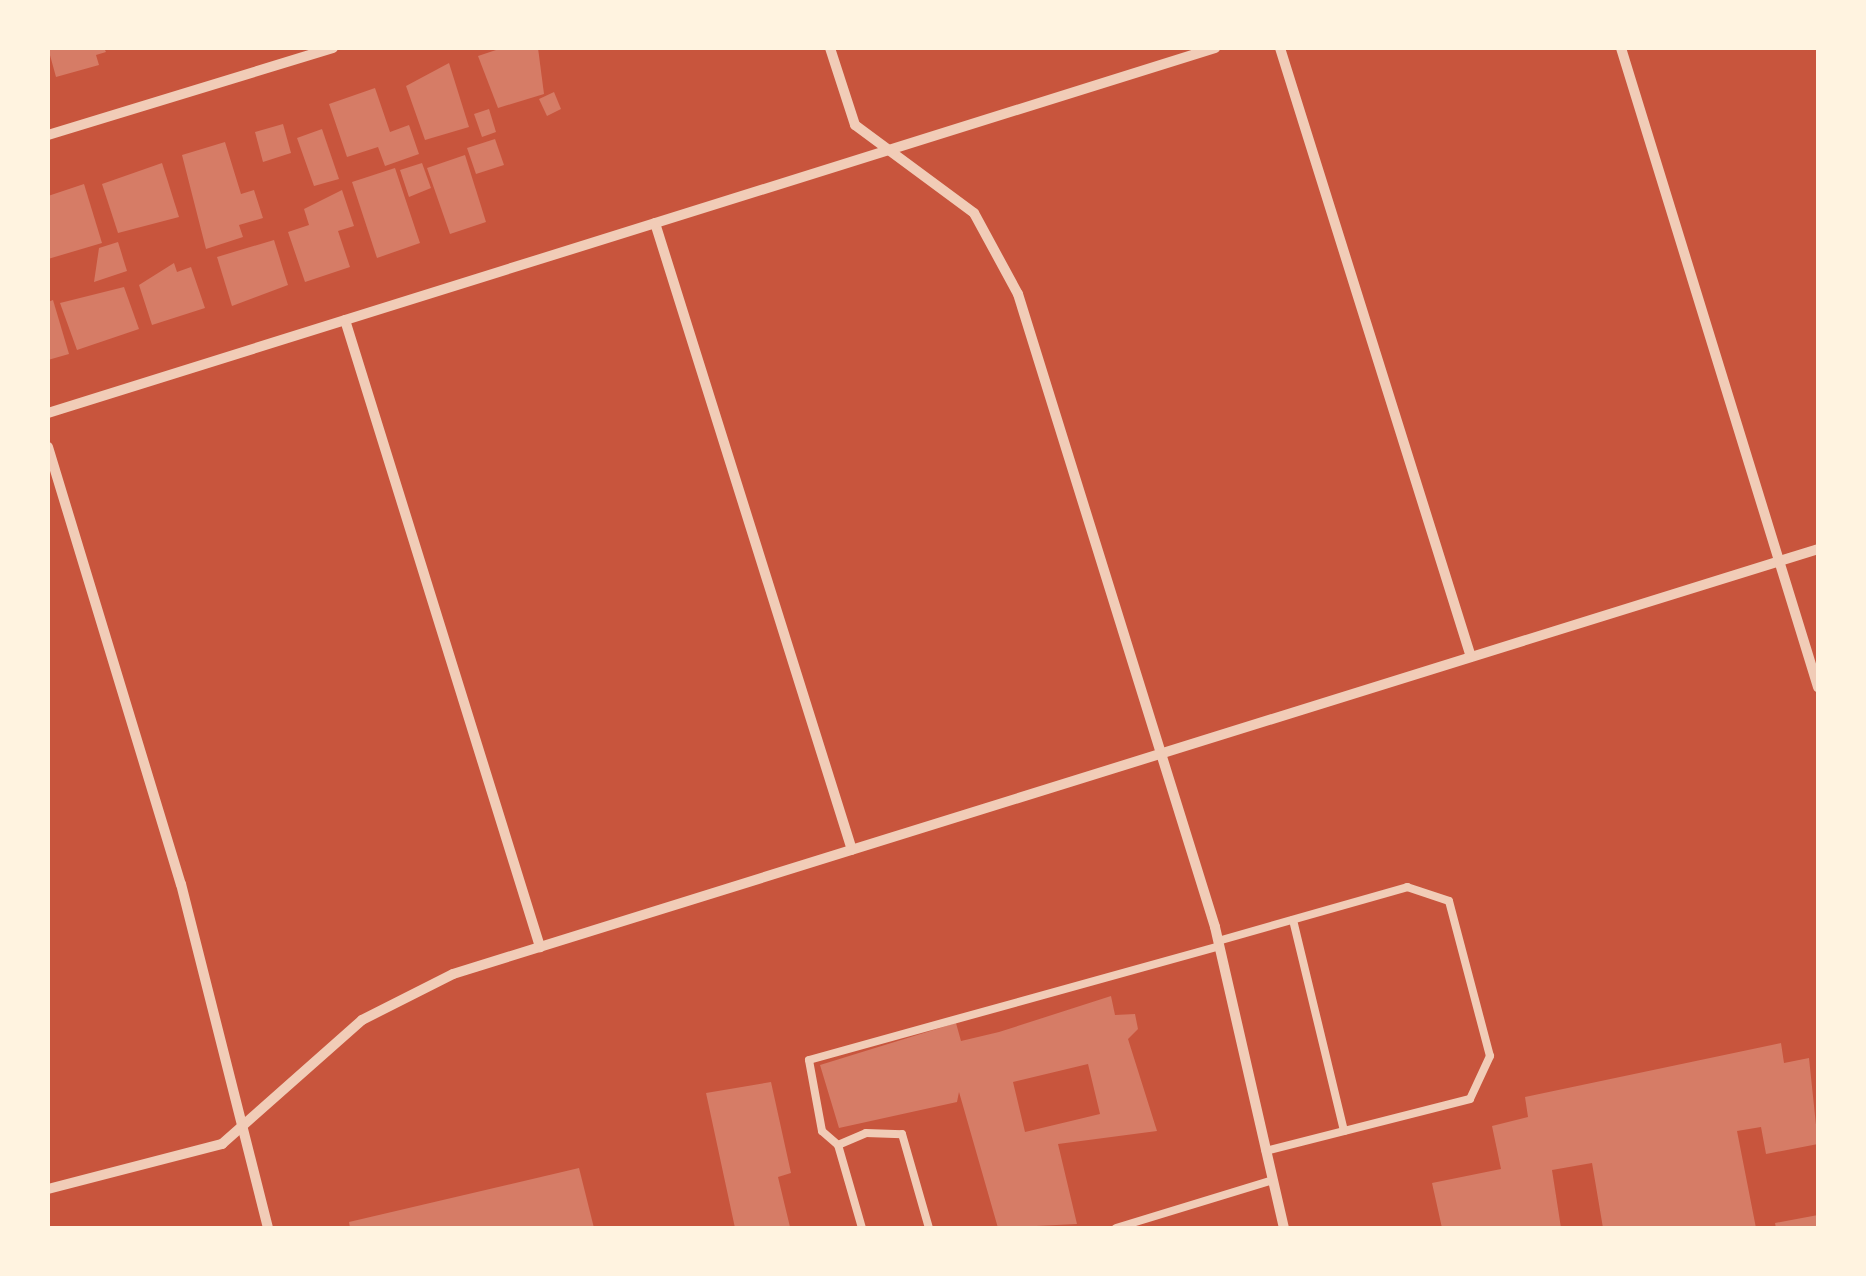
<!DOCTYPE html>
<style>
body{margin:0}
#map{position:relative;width:1866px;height:1276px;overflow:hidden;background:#c8553d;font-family:"DM Sans",sans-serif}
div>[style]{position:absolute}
.building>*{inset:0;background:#d67c66}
.service>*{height:8px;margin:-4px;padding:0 4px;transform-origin:4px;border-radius:4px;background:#f1ccb7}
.minor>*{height:10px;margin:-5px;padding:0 5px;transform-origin:5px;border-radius:5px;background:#f1ccb7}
span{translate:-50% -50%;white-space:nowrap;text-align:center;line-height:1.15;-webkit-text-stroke:8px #fff3e0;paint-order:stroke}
.frame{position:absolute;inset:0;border:50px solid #fff3e0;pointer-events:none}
</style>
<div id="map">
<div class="building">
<i style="clip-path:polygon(48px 48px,104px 48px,106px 52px,96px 55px,99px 65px,56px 77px)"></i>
<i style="clip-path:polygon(502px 48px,538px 48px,544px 94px,498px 108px,478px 56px)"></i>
<i style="clip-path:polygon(449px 63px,469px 127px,425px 140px,406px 86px)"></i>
<i style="clip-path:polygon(375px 88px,390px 132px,409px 125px,419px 154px,385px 166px,378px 147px,347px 157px,329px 104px)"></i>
<i style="clip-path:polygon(554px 92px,561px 109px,547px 116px,539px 99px)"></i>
<i style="clip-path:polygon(489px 109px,496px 132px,482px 137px,474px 114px)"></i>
<i style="clip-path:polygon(283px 124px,291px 153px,263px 162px,255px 132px)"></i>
<i style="clip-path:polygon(322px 129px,339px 179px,314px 186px,297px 138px)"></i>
<i style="clip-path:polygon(495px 139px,504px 165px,476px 174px,467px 148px)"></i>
<i style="clip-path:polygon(225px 142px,241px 194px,254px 190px,263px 218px,239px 225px,243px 237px,206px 249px,182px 155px)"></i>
<i style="clip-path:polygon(465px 155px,486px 222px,450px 234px,427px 168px)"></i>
<i style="clip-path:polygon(162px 163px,179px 217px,118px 233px,102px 184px)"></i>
<i style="clip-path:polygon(422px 163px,431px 188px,409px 197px,400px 170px)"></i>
<i style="clip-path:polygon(395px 168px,420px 243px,377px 258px,352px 182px)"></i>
<i style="clip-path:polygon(84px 184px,102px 243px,48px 259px,48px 196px)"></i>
<i style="clip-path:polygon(342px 190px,354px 226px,338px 231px,350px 267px,305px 282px,288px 232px,309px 225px,304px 209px)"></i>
<i style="clip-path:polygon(274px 240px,288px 285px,232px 306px,217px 257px)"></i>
<i style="clip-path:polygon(118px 242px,127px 271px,94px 282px,99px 248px)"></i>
<i style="clip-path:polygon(174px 263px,177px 272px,191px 267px,205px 308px,152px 325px,139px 285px)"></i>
<i style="clip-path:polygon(124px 287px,139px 329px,77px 350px,60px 303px)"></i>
<i style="clip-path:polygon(53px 300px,69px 354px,48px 360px,48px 302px)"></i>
<i style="clip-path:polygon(evenodd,1111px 996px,1115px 1015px,1135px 1014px,1138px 1029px,1128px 1039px,1157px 1131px,1058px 1144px,1077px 1224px,998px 1228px,959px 1092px,957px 1102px,839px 1128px,820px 1065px,956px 1023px,961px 1041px,999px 1032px,1111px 996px,1088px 1064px,1100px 1114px,1025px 1132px,1013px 1082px,1088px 1064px)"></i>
<i style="clip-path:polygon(1781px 1043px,1784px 1063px,1809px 1058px,1818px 1144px,1766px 1154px,1761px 1127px,1737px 1131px,1756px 1228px,1603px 1228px,1592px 1163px,1552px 1170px,1561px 1228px,1442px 1228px,1432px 1183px,1501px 1169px,1492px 1126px,1528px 1117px,1525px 1097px)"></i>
<i style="clip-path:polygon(771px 1082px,791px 1173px,778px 1177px,790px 1227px,735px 1228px,706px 1093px)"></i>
<i style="clip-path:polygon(579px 1168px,594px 1228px,350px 1228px,349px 1222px)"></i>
<i style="clip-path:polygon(1818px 1215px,1818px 1228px,1776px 1228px,1775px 1223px)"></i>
</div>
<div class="service">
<i style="left:1293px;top:920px;width:217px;rotate:76.4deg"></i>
<i style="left:1218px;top:941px;width:197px;rotate:-15.9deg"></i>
<i style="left:1407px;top:887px;width:44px;rotate:18.4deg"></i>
<i style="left:1449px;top:901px;width:160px;rotate:75.2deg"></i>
<i style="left:1490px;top:1056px;width:47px;rotate:114.9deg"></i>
<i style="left:1470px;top:1099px;width:211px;rotate:165.7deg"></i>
<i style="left:838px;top:1145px;width:30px;rotate:-23deg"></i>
<i style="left:866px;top:1133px;width:36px;rotate:2deg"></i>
<i style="left:902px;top:1134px;width:98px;rotate:74deg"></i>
<i style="left:862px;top:1228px;width:86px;rotate:-106.1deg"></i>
<i style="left:838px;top:1145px;width:21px;rotate:-139deg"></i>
<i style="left:822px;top:1131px;width:72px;rotate:-100.4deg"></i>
<i style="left:809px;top:1060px;width:426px;rotate:-15.5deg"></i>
<i style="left:1116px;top:1228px;width:164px;rotate:-17deg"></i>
</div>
<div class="minor">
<i style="left:830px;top:48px;width:81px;rotate:72deg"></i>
<i style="left:855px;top:125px;width:148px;rotate:36.5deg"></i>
<i style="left:974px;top:213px;width:92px;rotate:61.5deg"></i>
<i style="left:1018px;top:294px;width:663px;rotate:72.71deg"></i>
<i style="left:1215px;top:927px;width:309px;rotate:77.1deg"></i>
<i style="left:1280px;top:48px;width:638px;rotate:72.59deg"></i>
<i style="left:1621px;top:48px;width:669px;rotate:72.87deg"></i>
<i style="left:48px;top:135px;width:298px;rotate:-17deg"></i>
<i style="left:655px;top:223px;width:657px;rotate:72.56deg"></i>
<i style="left:345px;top:320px;width:657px;rotate:72.72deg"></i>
<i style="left:48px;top:413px;width:1223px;rotate:-17.37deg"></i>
<i style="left:48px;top:447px;width:457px;rotate:73.1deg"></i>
<i style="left:181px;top:884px;width:355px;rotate:75.8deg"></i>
<i style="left:48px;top:1189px;width:180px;rotate:-14.5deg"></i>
<i style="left:222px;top:1144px;width:187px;rotate:-41.5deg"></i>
<i style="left:362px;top:1020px;width:102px;rotate:-26.8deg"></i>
<i style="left:453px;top:974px;width:1430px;rotate:-17.29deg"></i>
</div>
<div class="frame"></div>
</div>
